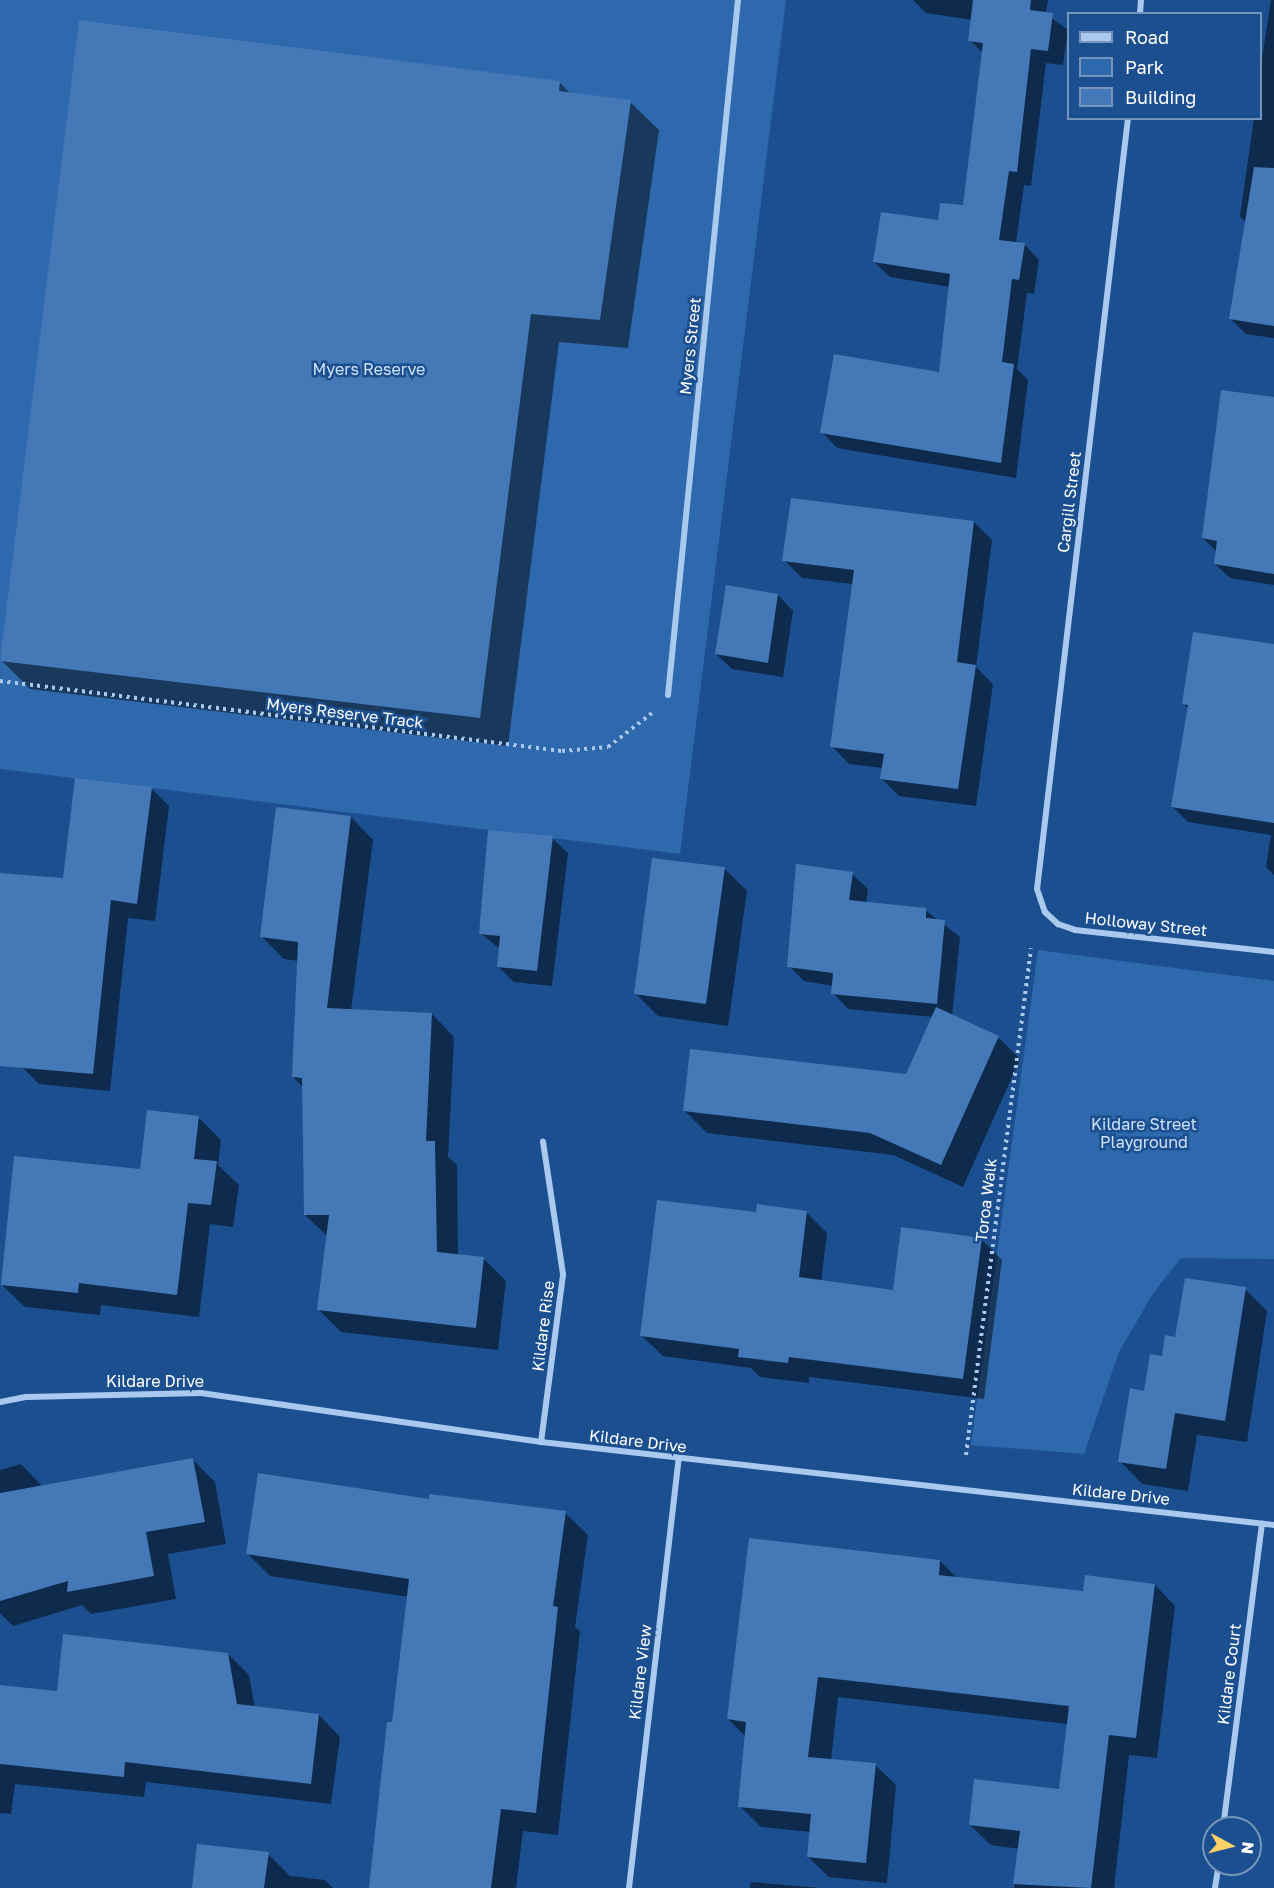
<!DOCTYPE html>
<style>
body{margin:0}
#map{position:relative;width:1274px;height:1888px;overflow:hidden;background:#1b4f8f;font-family:"Golos Text",sans-serif}
div>[style]{position:absolute}
.green>*{inset:0;background:#2e69ad}
.shadow>*{inset:0;background:#0007}
.building>*{inset:0;background:#4478b7}
.path>*{height:4px;margin-top:-2px;transform-origin:0;background:repeating-linear-gradient(90deg,#a9c9ee 0 3px,transparent 0 7.5px)}
.street>*{height:6px;margin:-3px;padding:0 3px;transform-origin:3px;border-radius:3px;background:#a9c9ee}
span{translate:-50% -50%;white-space:nowrap;text-align:center;line-height:1.15;-webkit-text-stroke:5px #1b4f8f;paint-order:stroke}
.street-label{font-size:16px;color:#fff}
.park-label{font-size:16px;color:#cfe3fa}
.legend{position:absolute;left:1067px;top:12px;width:195px;height:108px;box-sizing:border-box;background:#1b4f8f;border:2px solid #7695bc;margin:0;padding:8px 10px;list-style:none;font-size:18px;color:#fff}
.legend li{display:flex;align-items:center;gap:12px;height:30px}
.legend b{width:30px;border:2px solid #7695bc}
.north{position:absolute;left:1202px;top:1816px;width:60px;height:60px;box-sizing:border-box;background:#1b4f8f;border:2px solid #7695bc;border-radius:50%;rotate:97deg;font-size:16px;font-weight:700;line-height:24px;text-align:center;color:#fff}
.north::after{content:'';display:block;margin:auto;width:21px;height:27px;background:#ffd166;clip-path:polygon(50% 0,100% 100%,50% 72%,0 100%)}
</style>
<div id="map">
<div class="green">
<i style="clip-path:polygon(0 0,786px 0,680px 854px,0 769px)"></i>
<i style="clip-path:polygon(1038px 950px,1274px 981px,1274px 1259px,1181px 1258px,1152px 1295px,1119px 1352px,1084px 1454px,971px 1445px)"></i>
</div>
<div class="shadow">
<i style="clip-path:polygon(913px 0,1048px 0,1046px 14px,1068px 30px,1063px 65px,1046px 63px,1031px 186px,1024px 185px,1016px 243px,1024px 244px,1039px 260px,1034px 294px,1027px 293px,1017px 369px,1028px 380px,1016px 478px,837px 448px,822px 432px,940px 374px,950px 287px,890px 277px,874px 262px,964px 207px,983px 53px,970px 40px,972px 20px,926px 13px)"></i>
<i style="clip-path:polygon(1271px 0,1274px 0,1274px 338px,1246px 334px,1230px 318px,1246px 223px,1240px 216px,1254px 118px,1260px 118px,1260px 72px)"></i>
<i style="clip-path:polygon(560px 83px,571px 94px,630px 102px,659px 130px,628px 348px,559px 342px,508px 746px,30px 689px,2px 661px)"></i>
<i style="clip-path:polygon(1274px 399px,1274px 585px,1230px 578px,1215px 564px,1217px 552px,1203px 538px)"></i>
<i style="clip-path:polygon(974px 522px,992px 540px,976px 667px,993px 684px,976px 806px,899px 796px,881px 778px,883px 768px,849px 764px,832px 746px,853px 584px,802px 578px,784px 560px)"></i>
<i style="clip-path:polygon(778px 595px,793px 611px,783px 677px,732px 669px,716px 654px)"></i>
<i style="clip-path:polygon(1274px 646px,1274px 875px,1266px 867px,1271px 835px,1188px 822px,1173px 807px,1189px 709px,1184px 704px)"></i>
<i style="clip-path:polygon(151px 788px,169px 806px,155px 921px,128px 918px,110px 1091px,39px 1084px,21px 1066px,0 995px,0 874px,64px 880px)"></i>
<i style="clip-path:polygon(351px 817px,373px 840px,351px 1010px,432px 1014px,454px 1037px,448px 1157px,457px 1165px,458px 1256px,484px 1259px,506px 1281px,498px 1350px,341px 1332px,319px 1310px,328px 1237px,305px 1215px,303px 1087px,293px 1077px,299px 961px,284px 959px,261px 936px)"></i>
<i style="clip-path:polygon(552px 838px,568px 853px,552px 986px,514px 982px,498px 966px,500px 949px,480px 933px)"></i>
<i style="clip-path:polygon(724px 868px,747px 891px,728px 1026px,658px 1016px,636px 994px)"></i>
<i style="clip-path:polygon(852px 874px,868px 889px,866px 904px,925px 910px,960px 937px,952px 1016px,998px 1037px,1020px 1059px,963px 1187px,893px 1155px,707px 1133px,685px 1111px,907px 1076px,933px 1017px,848px 1009px,833px 993px,833px 986px,804px 981px,789px 966px)"></i>
<i style="clip-path:polygon(199px 1118px,221px 1140px,218px 1165px,239px 1185px,233px 1227px,210px 1224px,199px 1317px,101px 1305px,100px 1315px,25px 1307px,2px 1285px,141px 1171px)"></i>
<i style="clip-path:polygon(806px 1212px,827px 1233px,821px 1282px,894px 1292px,981px 1239px,1002px 1260px,984px 1399px,809px 1377px,809px 1383px,760px 1377px,751px 1368px,663px 1356px,642px 1336px,757px 1214px)"></i>
<i style="clip-path:polygon(1245px 1289px,1267px 1311px,1247px 1442px,1197px 1435px,1188px 1491px,1142px 1484px,1120px 1461px,1145px 1392px,1176px 1339px)"></i>
<i style="clip-path:polygon(193px 1460px,215px 1482px,226px 1544px,168px 1554px,176px 1599px,91px 1614px,82px 1605px,13px 1626px,0 1613px,0 1470px,21px 1464px,43px 1487px)"></i>
<i style="clip-path:polygon(430px 1500px,565px 1513px,588px 1535px,575px 1627px,580px 1631px,558px 1835px,523px 1831px,516px 1888px,370px 1888px,409px 1597px,270px 1576px,248px 1554px)"></i>
<i style="clip-path:polygon(940px 1561px,957px 1578px,1085px 1592px,1155px 1585px,1175px 1606px,1157px 1758px,1129px 1755px,1114px 1888px,1014px 1888px,1019px 1849px,991px 1845px,970px 1825px,1060px 1790px,1068px 1724px,838px 1697px,831px 1761px,875px 1765px,896px 1785px,887px 1883px,829px 1877px,808px 1857px,811px 1832px,761px 1827px,740px 1806px,746px 1737px,728px 1719px)"></i>
<i style="clip-path:polygon(228px 1654px,249px 1675px,255px 1708px,319px 1715px,340px 1737px,331px 1804px,146px 1782px,144px 1797px,15px 1784px,11px 1814px,0 1813px,0 1686px,59px 1693px)"></i>
<i style="clip-path:polygon(268px 1854px,290px 1876px,325px 1880px,333px 1888px,194px 1888px)"></i>
<i style="clip-path:polygon(751px 1882px,821px 1888px,750px 1888px)"></i>
</div>
<div class="building">
<i style="clip-path:polygon(973px 0,1031px 0,1030px 10px,1053px 13px,1048px 51px,1031px 49px,1017px 172px,1009px 171px,999px 240px,1025px 243px,1019px 280px,1012px 279px,1002px 362px,1014px 364px,1001px 463px,820px 433px,834px 354px,939px 372px,950px 274px,873px 262px,881px 212px,938px 220px,940px 203px,963px 205px,983px 43px,968px 41px)"></i>
<i style="clip-path:polygon(79px 20px,560px 81px,559px 91px,631px 100px,600px 320px,531px 314px,480px 718px,0 661px)"></i>
<i style="clip-path:polygon(1254px 167px,1274px 168px,1274px 326px,1229px 319px)"></i>
<i style="clip-path:polygon(1221px 390px,1274px 397px,1274px 574px,1214px 564px,1217px 541px,1202px 538px)"></i>
<i style="clip-path:polygon(791px 498px,974px 521px,957px 662px,976px 665px,958px 789px,880px 779px,884px 754px,830px 747px,854px 570px,782px 561px)"></i>
<i style="clip-path:polygon(726px 585px,778px 594px,768px 663px,715px 654px)"></i>
<i style="clip-path:polygon(1193px 632px,1274px 644px,1274px 823px,1171px 807px,1188px 705px,1182px 704px)"></i>
<i style="clip-path:polygon(75px 778px,152px 787px,137px 904px,111px 900px,93px 1074px,0 1066px,0 873px,63px 878px)"></i>
<i style="clip-path:polygon(276px 807px,351px 816px,327px 1008px,432px 1013px,426px 1141px,435px 1141px,437px 1252px,484px 1257px,476px 1328px,317px 1310px,329px 1215px,304px 1215px,302px 1078px,292px 1077px,298px 942px,260px 937px)"></i>
<i style="clip-path:polygon(488px 830px,553px 836px,537px 971px,497px 967px,500px 936px,479px 934px)"></i>
<i style="clip-path:polygon(652px 858px,725px 867px,706px 1004px,634px 994px)"></i>
<i style="clip-path:polygon(796px 864px,853px 872px,849px 900px,926px 908px,926px 918px,945px 920px,937px 1004px,831px 994px,833px 973px,787px 967px)"></i>
<i style="clip-path:polygon(936px 1007px,999px 1036px,941px 1165px,870px 1133px,683px 1111px,690px 1049px,906px 1074px)"></i>
<i style="clip-path:polygon(147px 1110px,199px 1116px,194px 1159px,217px 1161px,211px 1205px,188px 1203px,177px 1295px,79px 1283px,78px 1293px,1px 1285px,14px 1156px,140px 1169px)"></i>
<i style="clip-path:polygon(657px 1200px,756px 1212px,757px 1204px,807px 1211px,799px 1277px,893px 1290px,901px 1227px,982px 1238px,963px 1379px,789px 1357px,788px 1363px,738px 1357px,739px 1349px,640px 1336px)"></i>
<i style="clip-path:polygon(1185px 1278px,1246px 1287px,1225px 1421px,1175px 1413px,1166px 1469px,1118px 1462px,1130px 1388px,1144px 1391px,1150px 1354px,1162px 1356px,1165px 1335px,1175px 1337px)"></i>
<i style="clip-path:polygon(193px 1458px,205px 1522px,146px 1532px,154px 1576px,67px 1592px,68px 1581px,0 1601px,0 1493px)"></i>
<i style="clip-path:polygon(258px 1473px,429px 1499px,429px 1494px,566px 1511px,553px 1606px,558px 1607px,536px 1813px,501px 1809px,491px 1888px,369px 1888px,387px 1722px,392px 1722px,409px 1579px,246px 1554px)"></i>
<i style="clip-path:polygon(749px 1538px,940px 1560px,939px 1575px,1083px 1591px,1085px 1575px,1155px 1584px,1136px 1738px,1109px 1735px,1091px 1888px,1013px 1884px,1020px 1831px,969px 1825px,974px 1779px,1059px 1789px,1069px 1706px,818px 1677px,808px 1757px,876px 1763px,866px 1863px,807px 1857px,811px 1814px,738px 1807px,746px 1722px,727px 1719px)"></i>
<i style="clip-path:polygon(63px 1634px,228px 1653px,237px 1704px,319px 1714px,311px 1784px,125px 1762px,124px 1777px,0 1764px,0 1685px,57px 1691px)"></i>
<i style="clip-path:polygon(197px 1844px,269px 1852px,264px 1888px,192px 1888px)"></i>
</div>
<div class="path">
<i style="left:0;top:681px;width:566px;rotate:7.1deg"></i>
<i style="left:562px;top:751px;width:46px;rotate:-5deg"></i>
<i style="left:608px;top:747px;width:56px;rotate:-37.7deg"></i>
<i style="left:966px;top:1455px;width:511px;rotate:-82.69deg"></i>
</div>
<div class="street">
<i style="left:1140px;top:14px;width:14px;rotate:-86deg"></i>
<i style="left:1128px;top:118px;width:776px;rotate:96.73deg"></i>
<i style="left:1037px;top:889px;width:24px;rotate:71deg"></i>
<i style="left:1045px;top:912px;width:18px;rotate:43deg"></i>
<i style="left:1058px;top:924px;width:18px;rotate:19deg"></i>
<i style="left:1075px;top:930px;width:200px;rotate:6.3deg"></i>
<i style="left:668px;top:695px;width:699px;rotate:-84.25deg"></i>
<i style="left:0;top:1402px;width:26px;rotate:-11deg"></i>
<i style="left:26px;top:1397px;width:175px;rotate:-1.3deg"></i>
<i style="left:201px;top:1393px;width:344px;rotate:8.2deg"></i>
<i style="left:541px;top:1442px;width:738px;rotate:6.46deg"></i>
<i style="left:541px;top:1442px;width:169px;rotate:-82.5deg"></i>
<i style="left:563px;top:1274px;width:134px;rotate:-98.6deg"></i>
<i style="left:1223px;top:1828px;width:307px;rotate:-82.7deg"></i>
<i style="left:629px;top:1888px;width:432px;rotate:-83.4deg"></i>
<i style="left:1215px;top:1888px;width:24px;rotate:-81deg"></i>
</div>
<div class="street-label">
<span style="left:690px;top:346px;rotate:-84deg">Myers Street</span>
<span style="left:1069px;top:502px;rotate:-83deg">Cargill Street</span>
<span style="left:345px;top:713px;rotate:7deg">Myers Reserve Track</span>
<span style="left:1146px;top:924px;rotate:6deg">Holloway Street</span>
<span style="left:986px;top:1200px;rotate:-83deg">Toroa Walk</span>
<span style="left:543px;top:1326px;rotate:-83deg">Kildare Rise</span>
<span style="left:155px;top:1381px">Kildare Drive</span>
<span style="left:638px;top:1441px;rotate:7deg">Kildare Drive</span>
<span style="left:1121px;top:1494px;rotate:6deg">Kildare Drive</span>
<span style="left:640px;top:1672px;rotate:-83deg">Kildare View</span>
<span style="left:1229px;top:1674px;rotate:-83deg">Kildare Court</span>
</div>
<div class="park-label">
<span style="left:369px;top:369px">Myers Reserve</span>
<span style="left:1144px;top:1133px">Kildare Street<br>Playground</span>
</div>
<ul class="legend">
<li><b style="height:8px;background:#a9c9ee"></b>Road</li>
<li><b style="height:16px;background:#2e69ad"></b>Park</li>
<li><b style="height:16px;background:#4478b7"></b>Building</li>
</ul>
<div class="north">N</div>
</div>
